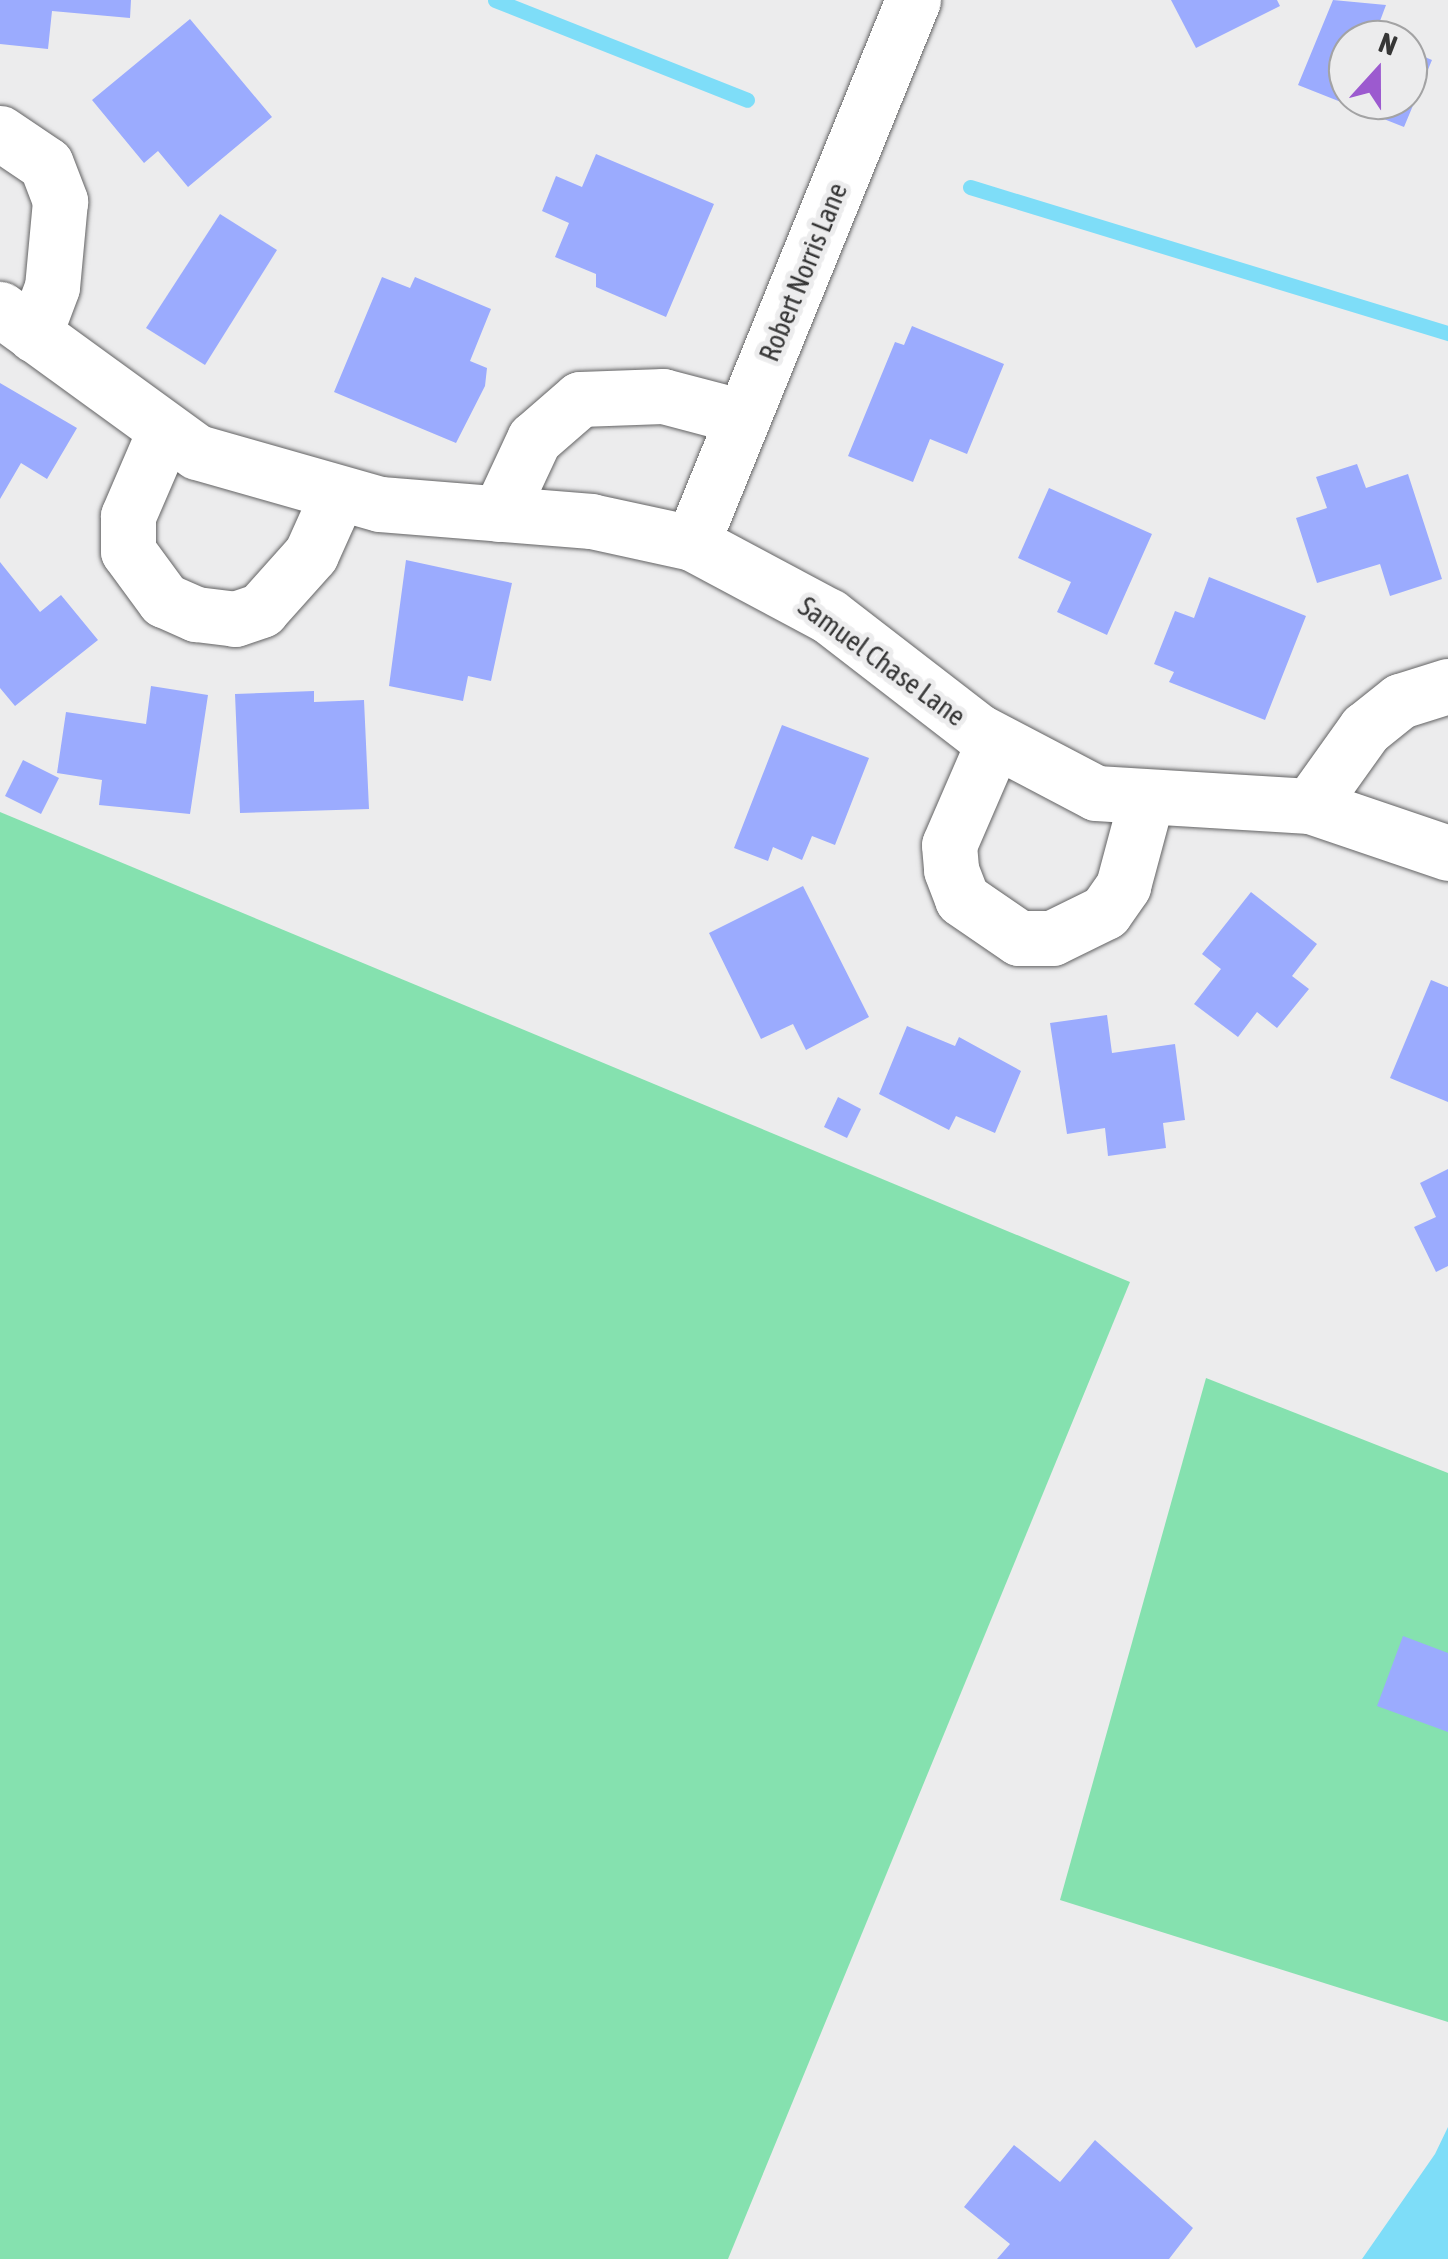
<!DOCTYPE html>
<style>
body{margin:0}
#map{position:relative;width:1448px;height:2259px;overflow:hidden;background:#ececed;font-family:"Asap Condensed",sans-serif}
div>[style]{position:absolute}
.green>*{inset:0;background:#85e1af}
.water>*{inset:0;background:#7eddf8}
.stream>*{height:15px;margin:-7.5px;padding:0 7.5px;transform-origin:7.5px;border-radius:7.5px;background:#7eddf8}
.building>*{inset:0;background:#9babfe}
.roads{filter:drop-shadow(0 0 2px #636364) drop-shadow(0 0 2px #636364)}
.street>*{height:55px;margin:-27.5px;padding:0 27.5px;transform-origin:27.5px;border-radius:27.5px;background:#fff}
span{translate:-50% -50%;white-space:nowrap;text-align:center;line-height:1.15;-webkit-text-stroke:10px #ececed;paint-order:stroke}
.street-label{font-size:28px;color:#363636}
.north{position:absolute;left:1328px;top:20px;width:100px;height:100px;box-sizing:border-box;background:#ececed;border:2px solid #a3a3a4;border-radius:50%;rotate:21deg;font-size:28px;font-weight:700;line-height:40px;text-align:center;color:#363636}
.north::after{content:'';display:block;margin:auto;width:35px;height:45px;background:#9c5acf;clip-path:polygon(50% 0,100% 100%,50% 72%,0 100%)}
</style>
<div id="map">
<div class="green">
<i style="clip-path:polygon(0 812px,1130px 1282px,728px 2259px,0 2259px)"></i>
<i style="clip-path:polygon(1206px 1378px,1448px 1473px,1448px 2022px,1060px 1900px)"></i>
</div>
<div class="water">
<i style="clip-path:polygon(1448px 2127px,1448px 2259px,1362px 2259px,1435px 2154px)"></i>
</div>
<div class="stream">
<i style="left:495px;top:0;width:271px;rotate:21.6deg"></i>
<i style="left:970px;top:187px;width:500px;rotate:17deg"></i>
</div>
<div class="building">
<i style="clip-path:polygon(0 0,131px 0,130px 18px,52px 11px,48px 49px,0 44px)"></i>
<i style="clip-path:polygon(1171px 0,1277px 0,1280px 6px,1196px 48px)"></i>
<i style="clip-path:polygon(1333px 0,1386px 5px,1374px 37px,1382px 40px,1348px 40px,1348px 100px,1408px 100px,1408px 50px,1432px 60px,1404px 127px,1298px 85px)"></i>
<i style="clip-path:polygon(190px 19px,272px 117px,188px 187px,158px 151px,144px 163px,92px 100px)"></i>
<i style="clip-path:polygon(596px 154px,714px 204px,666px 317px,596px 287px,596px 274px,555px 257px,569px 223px,542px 211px,556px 176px,582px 187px)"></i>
<i style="clip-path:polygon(220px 214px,277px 250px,205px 365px,146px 328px)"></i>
<i style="clip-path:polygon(382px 277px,410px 288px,415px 277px,491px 309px,470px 361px,487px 368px,485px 386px,456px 443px,334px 392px)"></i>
<i style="clip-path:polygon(912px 326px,1004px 364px,967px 454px,930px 439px,913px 482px,848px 456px,895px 342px,904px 345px)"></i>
<i style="clip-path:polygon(0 383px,77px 428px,47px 479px,21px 463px,0 499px)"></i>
<i style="clip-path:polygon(1357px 464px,1366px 488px,1408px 474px,1442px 579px,1390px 596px,1380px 564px,1317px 583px,1296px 518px,1327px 508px,1316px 477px)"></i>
<i style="clip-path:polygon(1049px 488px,1152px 534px,1107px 635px,1057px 612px,1071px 582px,1018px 558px)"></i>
<i style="clip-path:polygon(406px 560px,512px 583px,491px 681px,468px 676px,463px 701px,389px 686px)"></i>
<i style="clip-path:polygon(0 562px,40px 612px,61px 595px,98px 640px,15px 706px,0 688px)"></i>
<i style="clip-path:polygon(1209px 577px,1306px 616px,1265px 720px,1169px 682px,1174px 672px,1154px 664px,1175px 611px,1194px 618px)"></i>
<i style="clip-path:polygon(151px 686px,208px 695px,190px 814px,99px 805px,102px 780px,57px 773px,66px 712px,146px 724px)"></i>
<i style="clip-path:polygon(314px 691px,314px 702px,364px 700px,369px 809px,240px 813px,235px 694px)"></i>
<i style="clip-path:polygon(782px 725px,869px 758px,835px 845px,812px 836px,802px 860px,773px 847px,768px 861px,734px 848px)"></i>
<i style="clip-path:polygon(23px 760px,59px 778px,41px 814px,5px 796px)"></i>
<i style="clip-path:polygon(803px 886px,869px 1017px,806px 1050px,793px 1024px,761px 1039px,709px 933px)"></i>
<i style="clip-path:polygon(1251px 892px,1317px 944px,1292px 976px,1309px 989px,1277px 1028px,1257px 1012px,1238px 1037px,1194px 1004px,1221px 969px,1202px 954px)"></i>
<i style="clip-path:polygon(1431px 980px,1448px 987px,1448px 1102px,1390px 1078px)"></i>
<i style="clip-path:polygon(1107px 1015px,1112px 1053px,1175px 1044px,1185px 1120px,1163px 1123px,1166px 1148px,1108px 1156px,1105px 1128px,1067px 1134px,1050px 1023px)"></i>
<i style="clip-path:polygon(907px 1026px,955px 1046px,959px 1037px,1021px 1071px,995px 1133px,956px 1116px,949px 1130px,879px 1094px)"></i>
<i style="clip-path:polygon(838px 1097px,861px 1109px,847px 1138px,824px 1127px)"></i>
<i style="clip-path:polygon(1448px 1169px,1448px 1266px,1436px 1272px,1414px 1227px,1436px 1217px,1420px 1183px)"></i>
<i style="clip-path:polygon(1403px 1636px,1448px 1653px,1448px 1732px,1377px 1706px)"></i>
<i style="clip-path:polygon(1095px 2140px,1193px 2228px,1169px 2259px,997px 2259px,1010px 2244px,964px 2207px,1014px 2145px,1060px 2182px)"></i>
</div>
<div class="roads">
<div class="street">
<i style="left:0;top:133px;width:55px;rotate:34deg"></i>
<i style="left:46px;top:164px;width:40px;rotate:69deg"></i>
<i style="left:60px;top:201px;width:86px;rotate:95.3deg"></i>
<i style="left:52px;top:287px;width:51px;rotate:110.6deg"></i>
<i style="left:0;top:309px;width:243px;rotate:36deg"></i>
<i style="left:197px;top:452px;width:190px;rotate:15.9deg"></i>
<i style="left:380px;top:504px;width:212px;rotate:4.6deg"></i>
<i style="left:591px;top:521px;width:103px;rotate:12.3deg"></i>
<i style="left:692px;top:543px;width:155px;rotate:28.1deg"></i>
<i style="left:829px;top:616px;width:188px;rotate:37.7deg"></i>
<i style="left:978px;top:731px;width:133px;rotate:27.7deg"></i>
<i style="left:1096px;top:793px;width:214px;rotate:3.5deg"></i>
<i style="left:1310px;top:806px;width:146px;rotate:18.8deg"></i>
<i style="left:165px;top:430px;width:94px;rotate:113.3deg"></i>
<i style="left:128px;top:516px;width:35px;rotate:90deg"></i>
<i style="left:128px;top:551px;width:61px;rotate:53.7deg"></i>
<i style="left:164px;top:600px;width:35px;rotate:24deg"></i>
<i style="left:196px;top:614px;width:39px;rotate:7deg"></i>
<i style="left:235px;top:619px;width:28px;rotate:-19deg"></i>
<i style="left:261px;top:610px;width:75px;rotate:-48.2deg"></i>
<i style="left:311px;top:554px;width:66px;rotate:-65.8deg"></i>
<i style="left:499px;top:514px;width:83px;rotate:-65deg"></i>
<i style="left:534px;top:439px;width:61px;rotate:-41deg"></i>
<i style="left:580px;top:399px;width:83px;rotate:-2.1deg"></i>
<i style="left:663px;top:396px;width:83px;rotate:14.7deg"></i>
<i style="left:692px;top:543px;width:586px;rotate:-67.85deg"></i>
<i style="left:994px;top:741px;width:113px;rotate:113.4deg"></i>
<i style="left:949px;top:845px;width:25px;rotate:85deg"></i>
<i style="left:951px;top:870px;width:31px;rotate:69deg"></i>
<i style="left:962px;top:899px;width:69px;rotate:34.4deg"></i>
<i style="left:1019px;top:938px;width:33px"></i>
<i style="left:1052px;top:938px;width:59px;rotate:-26.1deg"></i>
<i style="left:1105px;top:912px;width:32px;rotate:-55deg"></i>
<i style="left:1123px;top:886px;width:89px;rotate:-75deg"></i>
<i style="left:1310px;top:806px;width:95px;rotate:-54.5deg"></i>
<i style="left:1365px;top:729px;width:45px;rotate:-38.7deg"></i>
<i style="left:1400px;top:701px;width:50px;rotate:-17.4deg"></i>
</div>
</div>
<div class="street-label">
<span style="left:803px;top:272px;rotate:-68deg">Robert Norris Lane</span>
<span style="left:882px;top:661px;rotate:36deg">Samuel Chase Lane</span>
</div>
<div class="north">N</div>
</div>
